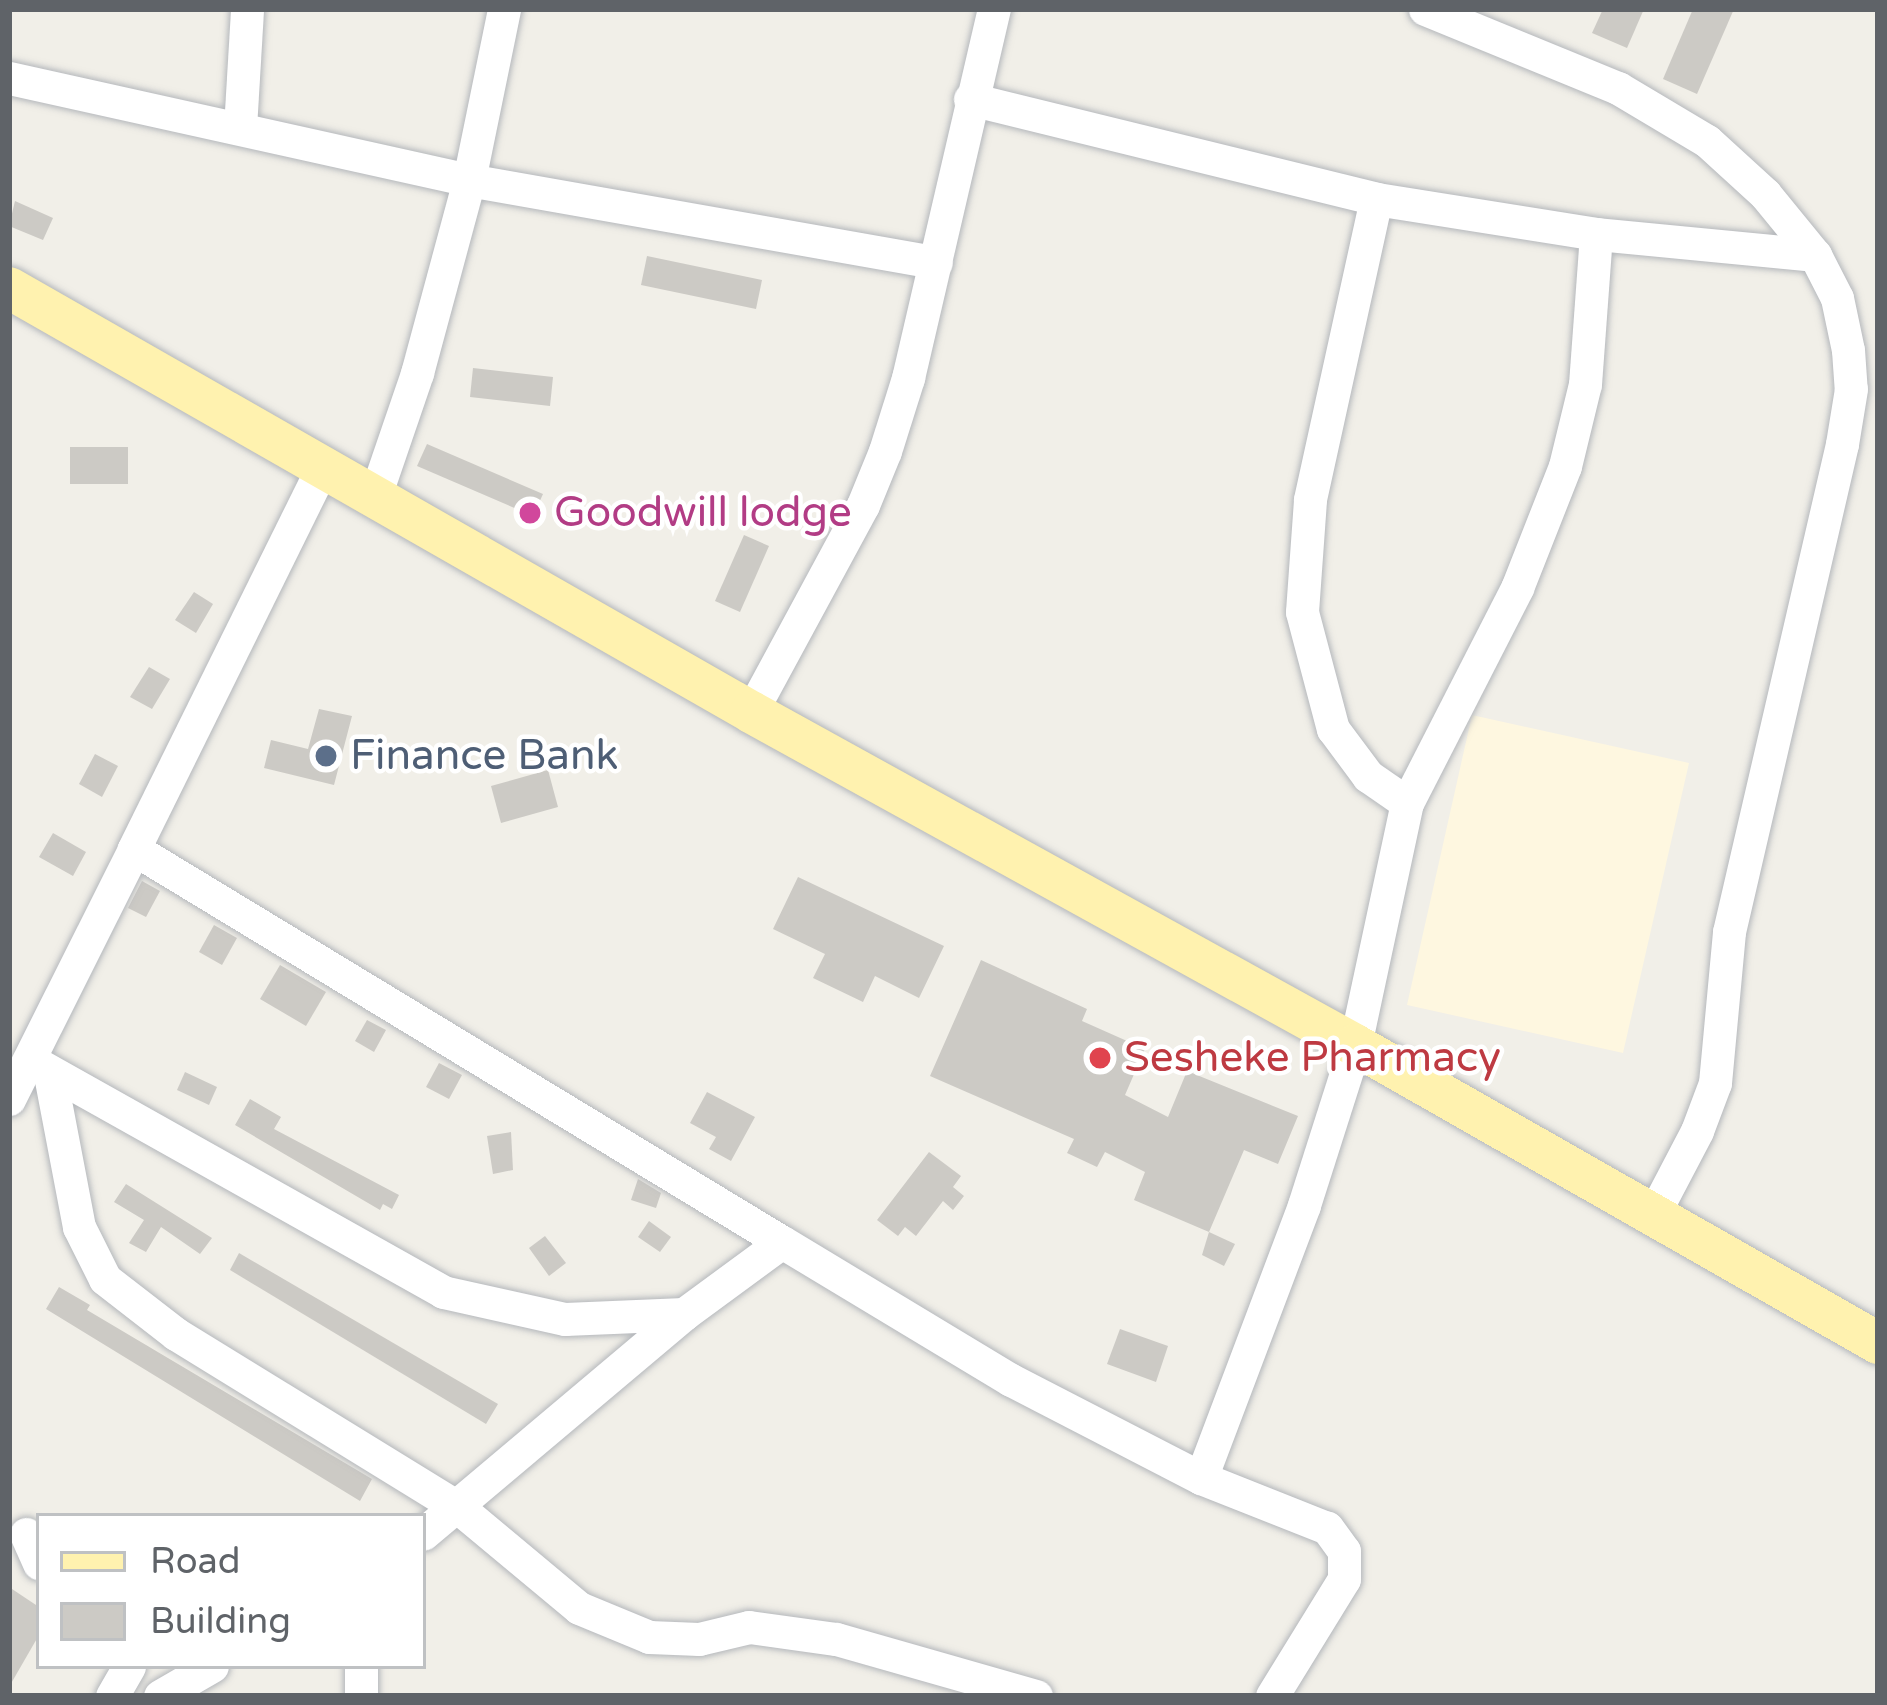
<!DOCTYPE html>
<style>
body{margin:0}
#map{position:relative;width:1887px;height:1705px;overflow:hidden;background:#f1efe8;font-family:"Varela Round",sans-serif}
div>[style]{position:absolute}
.commercial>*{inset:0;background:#fef7e0}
.building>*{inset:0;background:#cccac5}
.roads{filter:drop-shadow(0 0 3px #b5b8bc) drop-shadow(0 0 3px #b5b8bc)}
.minor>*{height:33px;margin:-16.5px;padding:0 16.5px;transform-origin:16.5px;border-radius:16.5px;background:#fff}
.major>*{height:42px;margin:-21px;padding:0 21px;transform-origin:21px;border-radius:21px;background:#fff2af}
.dots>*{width:33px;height:33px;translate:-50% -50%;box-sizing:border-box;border:6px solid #fff;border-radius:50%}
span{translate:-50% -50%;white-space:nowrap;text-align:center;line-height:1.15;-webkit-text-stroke:9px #fff;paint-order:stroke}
.hotel-label{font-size:42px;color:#b23c85}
.left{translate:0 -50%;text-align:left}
.service-label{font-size:42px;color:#4e5e75}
.health-label{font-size:42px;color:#be3a42}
.frame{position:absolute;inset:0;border:12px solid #5f6368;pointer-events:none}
.legend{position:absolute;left:36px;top:1513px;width:390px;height:156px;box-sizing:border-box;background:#fff;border:3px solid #bfc1c3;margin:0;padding:15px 21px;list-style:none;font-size:36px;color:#5f6368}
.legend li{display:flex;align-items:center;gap:24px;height:60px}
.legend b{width:60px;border:3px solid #bfc1c3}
</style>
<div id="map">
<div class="commercial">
<i style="clip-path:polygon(1472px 715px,1689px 763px,1623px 1053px,1407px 1005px)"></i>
</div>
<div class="building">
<i style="clip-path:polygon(1603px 9px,1644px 9px,1627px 48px,1592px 33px)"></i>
<i style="clip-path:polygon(1693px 9px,1734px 9px,1697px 94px,1663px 79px)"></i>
<i style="clip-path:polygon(15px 201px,53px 218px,43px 240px,9px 226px)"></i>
<i style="clip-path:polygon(647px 256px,762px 280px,756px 309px,641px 285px)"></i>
<i style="clip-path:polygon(473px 368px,553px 377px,550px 406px,470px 397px)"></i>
<i style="clip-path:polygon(427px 444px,543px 494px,533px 516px,417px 466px)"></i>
<i style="clip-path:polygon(70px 447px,128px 447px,128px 484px,70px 484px)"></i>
<i style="clip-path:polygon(744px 535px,769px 546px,740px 612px,715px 601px)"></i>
<i style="clip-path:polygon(194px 592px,213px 604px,196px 633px,175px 620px)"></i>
<i style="clip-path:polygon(149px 667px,170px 679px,152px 709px,130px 697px)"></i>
<i style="clip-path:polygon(319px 709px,352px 716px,334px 785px,264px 768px,271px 740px,308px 749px)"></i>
<i style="clip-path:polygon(95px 754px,118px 766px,102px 797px,79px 784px)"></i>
<i style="clip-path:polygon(548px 770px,558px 807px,501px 823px,491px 786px)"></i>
<i style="clip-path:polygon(53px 833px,86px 852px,73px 876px,39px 857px)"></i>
<i style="clip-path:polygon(798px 877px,944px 946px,919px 998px,875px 976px,863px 1002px,813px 978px,825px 954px,773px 929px)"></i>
<i style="clip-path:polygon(142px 881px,160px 891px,146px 917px,128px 908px)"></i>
<i style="clip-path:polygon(214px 925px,237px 938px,222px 965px,199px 952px)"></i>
<i style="clip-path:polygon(981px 960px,1087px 1009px,1082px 1021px,1145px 1049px,1125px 1095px,1168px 1117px,1187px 1071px,1298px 1116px,1278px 1164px,1244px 1150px,1209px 1232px,1134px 1200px,1145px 1172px,1105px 1152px,1097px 1167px,1067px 1153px,1074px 1139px,930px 1076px)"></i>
<i style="clip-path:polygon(280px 965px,326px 992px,306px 1026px,260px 999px)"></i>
<i style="clip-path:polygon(367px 1020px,386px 1030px,374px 1052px,355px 1041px)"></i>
<i style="clip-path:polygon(439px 1063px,462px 1075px,449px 1099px,426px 1087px)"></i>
<i style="clip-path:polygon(185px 1072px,217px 1087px,209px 1105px,177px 1090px)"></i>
<i style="clip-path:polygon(707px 1092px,755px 1117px,731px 1161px,709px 1149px,716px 1137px,690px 1123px)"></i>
<i style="clip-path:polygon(250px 1099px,281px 1117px,274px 1129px,399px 1195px,392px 1209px,383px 1204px,380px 1210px,235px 1125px)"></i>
<i style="clip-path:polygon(511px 1132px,513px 1170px,493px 1174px,487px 1136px)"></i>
<i style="clip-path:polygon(929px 1152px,961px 1176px,953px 1187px,964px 1196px,953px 1210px,943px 1201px,916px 1236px,905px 1227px,898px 1236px,877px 1220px)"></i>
<i style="clip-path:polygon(638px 1179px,661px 1193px,656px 1208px,631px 1200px)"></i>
<i style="clip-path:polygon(126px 1184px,212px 1238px,200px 1254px,161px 1227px,146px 1252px,129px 1243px,144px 1220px,114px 1202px)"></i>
<i style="clip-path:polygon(649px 1221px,671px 1237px,660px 1252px,638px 1237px)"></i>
<i style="clip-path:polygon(1209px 1232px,1235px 1244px,1224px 1266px,1202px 1255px)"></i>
<i style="clip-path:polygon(545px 1236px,566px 1263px,549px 1276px,529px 1248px)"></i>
<i style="clip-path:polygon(239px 1253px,498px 1404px,486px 1424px,230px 1270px)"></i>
<i style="clip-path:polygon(59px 1287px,90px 1305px,87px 1310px,372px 1479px,360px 1501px,46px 1309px)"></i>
<i style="clip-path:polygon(1120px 1329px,1168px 1346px,1156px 1382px,1107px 1364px)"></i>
<i style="clip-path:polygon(9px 1587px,39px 1607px,39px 1635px,9px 1687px)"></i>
</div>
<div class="roads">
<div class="minor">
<i style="left:1425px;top:9px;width:209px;rotate:22.3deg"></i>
<i style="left:1618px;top:88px;width:104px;rotate:30.8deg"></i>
<i style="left:1707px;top:141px;width:79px;rotate:42.4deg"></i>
<i style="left:1765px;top:194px;width:79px;rotate:50.7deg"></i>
<i style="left:1815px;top:255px;width:48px;rotate:62.9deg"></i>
<i style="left:1837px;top:298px;width:53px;rotate:78.1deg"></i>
<i style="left:1848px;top:350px;width:39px;rotate:86deg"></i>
<i style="left:1851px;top:389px;width:56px;rotate:99.3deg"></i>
<i style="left:1842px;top:444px;width:501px;rotate:103.04deg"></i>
<i style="left:1729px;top:932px;width:152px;rotate:95.3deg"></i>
<i style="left:1715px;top:1083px;width:51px;rotate:110.6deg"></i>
<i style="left:1697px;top:1131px;width:97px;rotate:117.6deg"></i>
<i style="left:9px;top:78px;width:471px;rotate:12.5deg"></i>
<i style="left:469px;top:180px;width:474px;rotate:10deg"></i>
<i style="left:970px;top:99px;width:418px;rotate:13.8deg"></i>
<i style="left:1376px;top:199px;width:223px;rotate:9deg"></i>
<i style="left:1596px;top:234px;width:220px;rotate:5.5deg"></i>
<i style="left:240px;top:128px;width:119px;rotate:-86.6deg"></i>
<i style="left:1376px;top:199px;width:308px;rotate:102.4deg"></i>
<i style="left:1310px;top:500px;width:112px;rotate:94.1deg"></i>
<i style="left:1302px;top:612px;width:121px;rotate:75.2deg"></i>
<i style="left:1333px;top:729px;width:59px;rotate:53.3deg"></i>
<i style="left:1368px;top:776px;width:47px;rotate:34.7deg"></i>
<i style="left:323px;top:466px;width:427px;rotate:116.3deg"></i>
<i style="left:134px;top:849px;width:758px;rotate:31.24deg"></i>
<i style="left:782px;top:1242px;width:122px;rotate:143.7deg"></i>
<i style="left:684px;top:1314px;width:341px;rotate:139.9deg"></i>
<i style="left:376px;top:493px;width:127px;rotate:-71.1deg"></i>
<i style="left:417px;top:373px;width:200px;rotate:-74.9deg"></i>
<i style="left:469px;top:180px;width:175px;rotate:-78.4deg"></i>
<i style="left:751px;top:712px;width:235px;rotate:-61.6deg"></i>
<i style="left:863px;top:505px;width:58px;rotate:-67.8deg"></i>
<i style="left:885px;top:451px;width:77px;rotate:-72.5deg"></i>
<i style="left:908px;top:378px;width:379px;rotate:-76.9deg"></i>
<i style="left:30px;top:1060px;width:474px;rotate:29.3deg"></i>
<i style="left:443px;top:1292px;width:125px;rotate:12.5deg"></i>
<i style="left:565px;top:1319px;width:119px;rotate:-2.4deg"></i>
<i style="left:50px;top:1075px;width:155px;rotate:79.2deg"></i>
<i style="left:79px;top:1227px;width:58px;rotate:63.4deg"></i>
<i style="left:105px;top:1279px;width:90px;rotate:37.8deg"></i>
<i style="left:176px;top:1334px;width:332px;rotate:31.6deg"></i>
<i style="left:459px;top:1508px;width:156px;rotate:39.8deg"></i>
<i style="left:579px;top:1608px;width:76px;rotate:22.5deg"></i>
<i style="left:649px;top:1637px;width:50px;rotate:2.3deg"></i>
<i style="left:699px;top:1639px;width:51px;rotate:-13.5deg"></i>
<i style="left:749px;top:1627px;width:88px;rotate:7.9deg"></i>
<i style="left:836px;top:1639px;width:208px;rotate:15.9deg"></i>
<i style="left:9px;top:1099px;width:280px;rotate:-63.4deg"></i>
<i style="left:782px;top:1242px;width:267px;rotate:31.1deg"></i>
<i style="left:1011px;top:1380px;width:214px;rotate:27.3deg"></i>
<i style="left:26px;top:1534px;width:32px;rotate:66deg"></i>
<i style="left:361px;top:1666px;width:30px;rotate:90deg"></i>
<i style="left:112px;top:1696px;width:34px;rotate:-60deg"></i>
<i style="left:160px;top:1696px;width:60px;rotate:-30deg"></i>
<i style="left:1272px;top:1696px;width:137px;rotate:-58.4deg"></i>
<i style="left:1344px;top:1579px;width:28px;rotate:-90deg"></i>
<i style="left:1344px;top:1551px;width:29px;rotate:-126deg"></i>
<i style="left:1327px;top:1528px;width:136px;rotate:-158.4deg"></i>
<i style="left:1201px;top:1478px;width:292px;rotate:-69.3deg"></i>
<i style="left:1304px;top:1205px;width:168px;rotate:-72.3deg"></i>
<i style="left:1355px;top:1045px;width:248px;rotate:-77.9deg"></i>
<i style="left:1407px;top:803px;width:242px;rotate:-62.9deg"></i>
<i style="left:1517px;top:588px;width:131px;rotate:-68.5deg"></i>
<i style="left:1565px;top:466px;width:84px;rotate:-76.3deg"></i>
<i style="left:1585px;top:384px;width:150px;rotate:-85.8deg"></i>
</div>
<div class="major">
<i style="left:9px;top:288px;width:855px;rotate:29.74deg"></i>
<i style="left:751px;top:712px;width:690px;rotate:28.87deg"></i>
<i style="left:1355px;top:1045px;width:602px;rotate:29.67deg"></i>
</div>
</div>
<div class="dots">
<i style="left:530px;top:513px;background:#d1479c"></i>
<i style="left:326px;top:756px;background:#5c6f8a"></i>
<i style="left:1100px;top:1058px;background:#e0444e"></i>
</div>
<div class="hotel-label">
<span class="left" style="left:554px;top:513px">Goodwill lodge</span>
</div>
<div class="service-label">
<span class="left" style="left:350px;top:756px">Finance Bank</span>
</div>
<div class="health-label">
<span class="left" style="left:1124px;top:1058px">Sesheke Pharmacy</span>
</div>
<div class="frame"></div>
<ul class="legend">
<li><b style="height:15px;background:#fff2af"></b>Road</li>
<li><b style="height:33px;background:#cccac5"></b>Building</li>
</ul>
</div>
